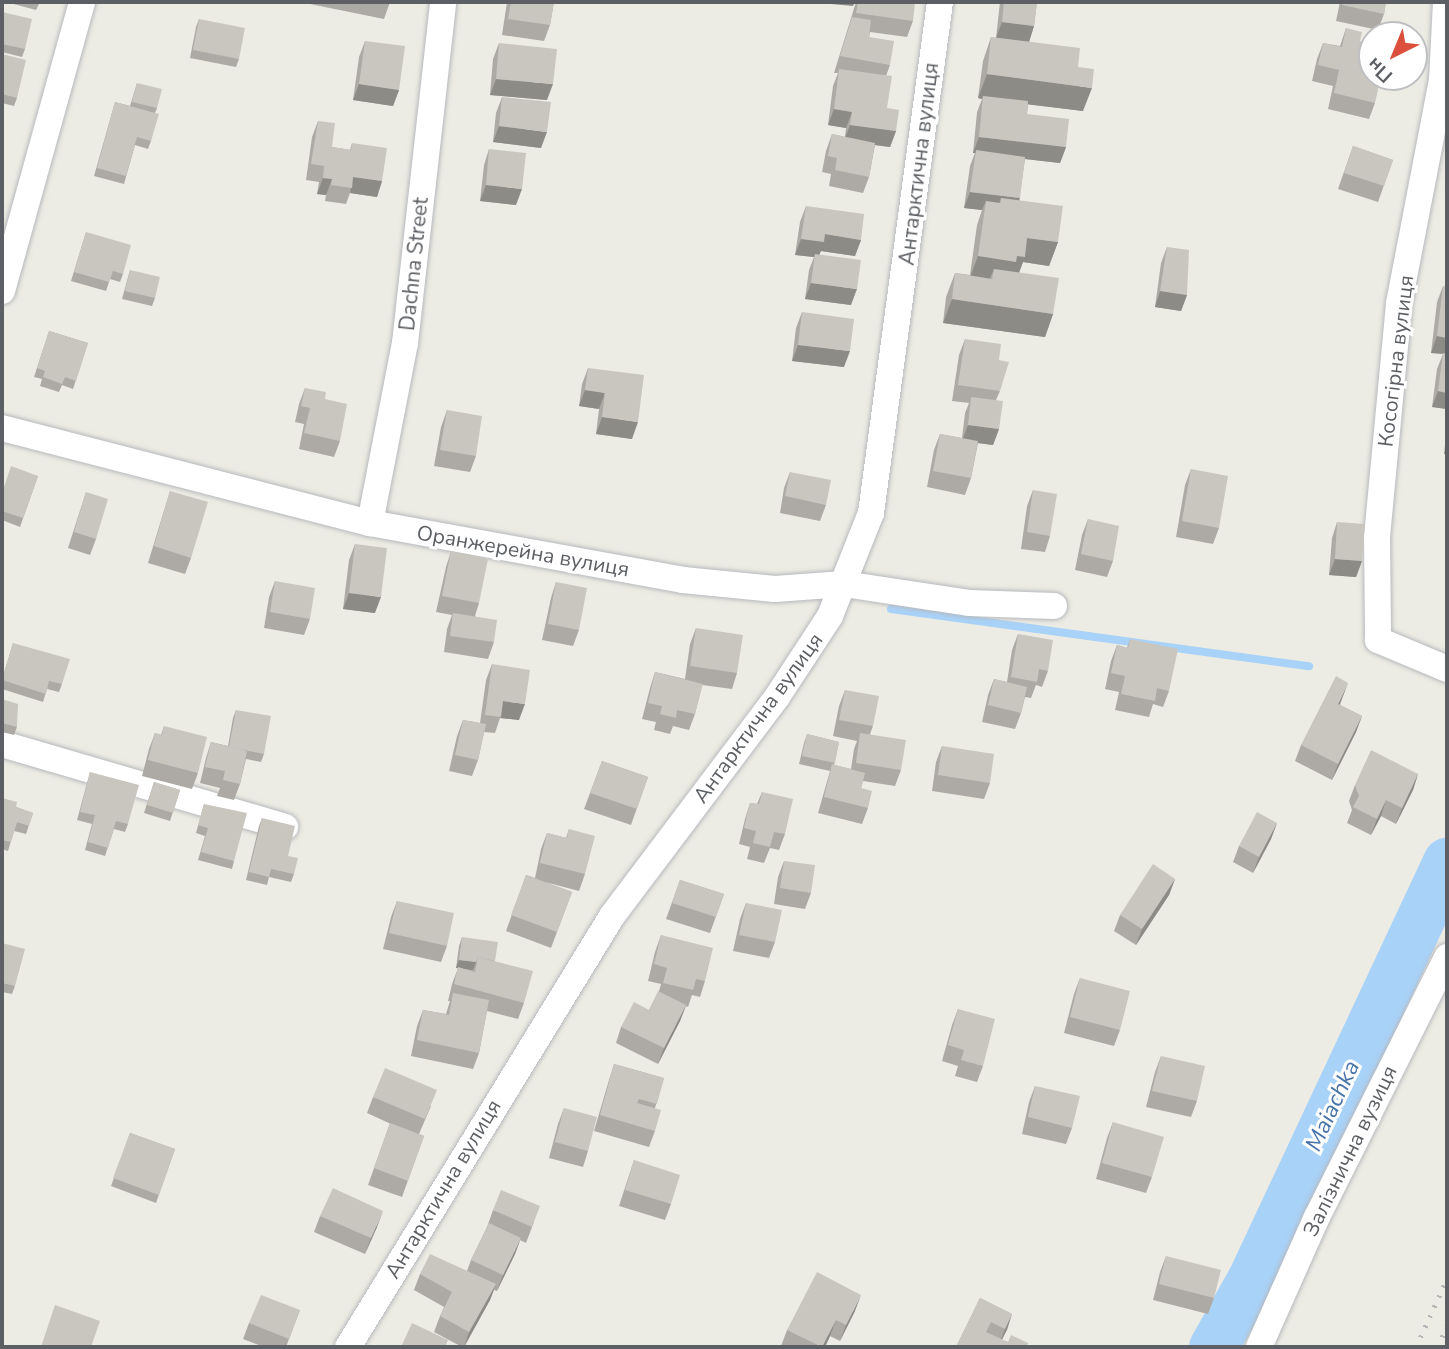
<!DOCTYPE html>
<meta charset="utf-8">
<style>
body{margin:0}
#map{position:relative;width:1449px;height:1349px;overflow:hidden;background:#edece4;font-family:"Nunito Sans",sans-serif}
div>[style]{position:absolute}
.stream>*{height:8px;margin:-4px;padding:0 4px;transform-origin:4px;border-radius:4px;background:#a9d2f8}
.river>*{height:49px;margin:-24.5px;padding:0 24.5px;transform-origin:24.5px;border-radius:24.5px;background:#a9d2f8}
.roads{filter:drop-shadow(0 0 2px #b6b9bd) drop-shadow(0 0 2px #b6b9bd)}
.minor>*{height:26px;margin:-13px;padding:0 13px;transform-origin:13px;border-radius:13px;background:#fff}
.rail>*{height:5px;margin-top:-2.5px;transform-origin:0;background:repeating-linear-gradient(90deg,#b4b5b5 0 2px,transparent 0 11px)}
.wall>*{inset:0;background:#adaaa5}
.shaded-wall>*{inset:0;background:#8d8b86}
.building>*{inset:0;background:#c9c6c0}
span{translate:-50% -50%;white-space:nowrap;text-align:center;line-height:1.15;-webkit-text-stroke:6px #fff;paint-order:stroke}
.street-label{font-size:21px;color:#5c5f63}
.water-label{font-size:23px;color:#4773a9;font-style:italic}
.frame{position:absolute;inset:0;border:4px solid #5c5f63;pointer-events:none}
.north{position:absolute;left:1358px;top:21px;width:70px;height:70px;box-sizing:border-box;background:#fff;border:2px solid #bebfc1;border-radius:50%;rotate:223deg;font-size:19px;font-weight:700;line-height:28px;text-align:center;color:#5c5f63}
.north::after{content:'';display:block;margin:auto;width:24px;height:32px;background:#db4f3c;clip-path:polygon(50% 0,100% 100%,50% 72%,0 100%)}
</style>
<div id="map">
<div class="stream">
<i style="left:891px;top:609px;width:422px;rotate:7.8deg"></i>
</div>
<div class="river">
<i style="left:1213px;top:1347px;width:79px;rotate:-60.5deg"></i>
<i style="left:1252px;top:1278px;width:460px;rotate:-64.9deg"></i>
</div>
<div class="roads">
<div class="minor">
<i style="left:1446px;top:2px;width:78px;rotate:92.9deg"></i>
<i style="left:1442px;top:80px;width:228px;rotate:100.9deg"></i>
<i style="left:1399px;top:304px;width:234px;rotate:95.4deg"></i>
<i style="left:1377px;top:537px;width:103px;rotate:89.4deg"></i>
<i style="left:1378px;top:640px;width:75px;rotate:22.8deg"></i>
<i style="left:2px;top:291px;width:300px;rotate:-74.5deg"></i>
<i style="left:2px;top:428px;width:380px;rotate:14.5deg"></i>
<i style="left:370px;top:523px;width:318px;rotate:10.3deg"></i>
<i style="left:683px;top:580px;width:92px;rotate:5.6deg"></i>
<i style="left:775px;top:589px;width:69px;rotate:-4.1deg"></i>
<i style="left:844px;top:584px;width:126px;rotate:8.6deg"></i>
<i style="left:969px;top:603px;width:85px;rotate:2deg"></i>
<i style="left:370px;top:523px;width:183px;rotate:-79deg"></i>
<i style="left:405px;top:343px;width:343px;rotate:-83.6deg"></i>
<i style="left:2px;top:744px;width:295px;rotate:16.3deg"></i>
<i style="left:348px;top:1347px;width:505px;rotate:-58.51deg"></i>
<i style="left:612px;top:916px;width:274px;rotate:-53deg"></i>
<i style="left:777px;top:697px;width:97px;rotate:-56.8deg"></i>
<i style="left:830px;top:616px;width:111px;rotate:-68.3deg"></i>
<i style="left:871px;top:513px;width:516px;rotate:-82.31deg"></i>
<i style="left:1259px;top:1347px;width:142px;rotate:-66deg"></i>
<i style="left:1317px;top:1217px;width:291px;rotate:-63.4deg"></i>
</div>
</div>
<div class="rail">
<i style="left:1416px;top:1347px;width:75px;rotate:-65.5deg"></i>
<i style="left:1438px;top:1347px;width:23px;rotate:-67deg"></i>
</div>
<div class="wall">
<i style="clip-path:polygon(6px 2px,40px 2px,36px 10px)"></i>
<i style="clip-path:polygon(311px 2px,390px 2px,384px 19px,310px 4px)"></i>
<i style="clip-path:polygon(507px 2px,554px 2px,550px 25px,544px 41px,502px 35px)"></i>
<i style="clip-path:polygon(856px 2px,910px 2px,913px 21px,907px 37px,870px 32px,869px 37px,890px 65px,886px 76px,887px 108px,896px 131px,890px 147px,875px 145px,869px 177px,863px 193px,829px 186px,831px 174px,822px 172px,826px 151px,832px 134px,845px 137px,846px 128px,828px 125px,833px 86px,838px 73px,834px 73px)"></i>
<i style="clip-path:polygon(1000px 2px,1037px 2px,1034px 26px,1029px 42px,1078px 67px,1083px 111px,1028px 104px,1027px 114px,1066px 147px,1060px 163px,1025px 159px,1019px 200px,1058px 242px,1049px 266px,1023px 262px,1019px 272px,1053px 314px,1045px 337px,943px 323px,946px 297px,955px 273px,970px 275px,977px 225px,982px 210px,964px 208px,970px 166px,975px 153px,973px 153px,977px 112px,982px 99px,978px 98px,983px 61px,991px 37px,996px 38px)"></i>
<i style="clip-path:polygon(1340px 2px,1386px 2px,1384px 14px,1378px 30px,1336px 21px)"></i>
<i style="clip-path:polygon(2px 12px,25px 49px,22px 57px,2px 52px)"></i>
<i style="clip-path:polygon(199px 19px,239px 59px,236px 67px,190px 58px,196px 27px)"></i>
<i style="clip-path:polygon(1346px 28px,1360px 41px,1375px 103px,1369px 119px,1328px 109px,1333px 86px,1312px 81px,1317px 59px,1323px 43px,1340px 46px)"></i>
<i style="clip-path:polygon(365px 41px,399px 90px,393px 106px,353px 100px,359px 57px)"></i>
<i style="clip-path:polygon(499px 43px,547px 100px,490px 95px,493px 59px)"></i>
<i style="clip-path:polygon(2px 54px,17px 98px,14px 106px,2px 103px)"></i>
<i style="clip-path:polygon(137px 83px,157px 108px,155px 113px,151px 141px,148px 149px,135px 145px,124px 184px,94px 176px,115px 102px,130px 106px)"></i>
<i style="clip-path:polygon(502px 97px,541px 148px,493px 142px,496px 113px)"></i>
<i style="clip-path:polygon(318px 121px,332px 147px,350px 150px,352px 143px,382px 181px,377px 197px,350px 193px,346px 204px,325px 201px,326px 195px,317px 194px,319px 182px,306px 180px,312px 137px)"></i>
<i style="clip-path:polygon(1353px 146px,1393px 160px,1378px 202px,1338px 189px)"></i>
<i style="clip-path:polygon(489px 149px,516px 205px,480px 201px,484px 165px)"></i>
<i style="clip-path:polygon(806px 206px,861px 240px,855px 256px,821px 251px,819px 254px,851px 305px,805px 299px,809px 270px,814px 257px,795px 255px,800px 222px)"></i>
<i style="clip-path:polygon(86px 232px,123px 274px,120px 282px,110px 279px,106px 291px,71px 281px)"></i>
<i style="clip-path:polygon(1167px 247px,1187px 295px,1181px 311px,1155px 307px,1161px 263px)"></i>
<i style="clip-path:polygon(130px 270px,155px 298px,152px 306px,122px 299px)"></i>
<i style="clip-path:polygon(1443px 286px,1447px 286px,1447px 409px,1432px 407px,1437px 369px,1443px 354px,1431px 353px,1437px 302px)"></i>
<i style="clip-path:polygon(802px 312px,844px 367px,792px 361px,796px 328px)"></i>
<i style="clip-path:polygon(49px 331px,88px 343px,73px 389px,62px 385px,59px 392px,40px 386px,42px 379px,34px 377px)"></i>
<i style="clip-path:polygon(965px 339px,999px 360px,1000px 391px,996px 400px,999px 429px,993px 445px,978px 443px,971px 478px,965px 495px,927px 487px,934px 450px,940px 434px,962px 438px,965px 413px,969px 403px,952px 401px,959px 355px)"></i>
<i style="clip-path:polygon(588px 368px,632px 439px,596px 434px,599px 409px,579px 406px,582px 384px)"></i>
<i style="clip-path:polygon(305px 388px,325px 399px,340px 441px,334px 457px,299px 449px,304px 424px,295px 422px,299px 404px)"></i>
<i style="clip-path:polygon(447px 410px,476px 456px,470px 472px,434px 466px,441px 427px)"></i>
<i style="clip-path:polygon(1447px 426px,1447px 454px,1444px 454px)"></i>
<i style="clip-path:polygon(1191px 469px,1219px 528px,1213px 544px,1176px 537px,1185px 485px)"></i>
<i style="clip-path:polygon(790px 472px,826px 505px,820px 521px,780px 513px,784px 488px)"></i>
<i style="clip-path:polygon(38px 476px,20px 527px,2px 520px,2px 493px)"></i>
<i style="clip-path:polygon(1033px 490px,1050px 536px,1045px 552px,1021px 549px,1027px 506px)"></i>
<i style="clip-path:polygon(170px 491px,191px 558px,185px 574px,148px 563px)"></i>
<i style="clip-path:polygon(86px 492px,96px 539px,90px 555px,68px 548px)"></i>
<i style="clip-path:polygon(1088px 519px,1113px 561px,1107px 577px,1075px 570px,1082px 535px)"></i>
<i style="clip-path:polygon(1337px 522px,1362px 561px,1356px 577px,1329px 575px,1332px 538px)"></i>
<i style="clip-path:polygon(355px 544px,375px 613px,343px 609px,349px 560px)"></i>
<i style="clip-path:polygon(451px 551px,479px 603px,475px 616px,494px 642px,488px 659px,444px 652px,447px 629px,452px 615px,436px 612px,446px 567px)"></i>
<i style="clip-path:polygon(275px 581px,310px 619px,304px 635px,264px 628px,269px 597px)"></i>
<i style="clip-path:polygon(556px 582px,579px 630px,573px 646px,542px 640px,551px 598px)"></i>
<i style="clip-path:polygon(696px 628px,737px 673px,732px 689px,702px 685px,695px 714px,689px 730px,673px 726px,670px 734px,654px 730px,656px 722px,642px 719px,650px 688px,655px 672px,685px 679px,690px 644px)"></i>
<i style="clip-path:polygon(1018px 634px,1048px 671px,1042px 687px,1036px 685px,1031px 698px,1025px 697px,1021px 713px,1015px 729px,982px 722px,988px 695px,994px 679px,1007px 682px,1012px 650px)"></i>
<i style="clip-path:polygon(1130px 639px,1169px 691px,1163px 707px,1153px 704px,1149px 717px,1115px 710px,1119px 692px,1105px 689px,1111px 661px,1117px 645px,1127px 648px)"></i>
<i style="clip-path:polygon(13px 643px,62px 684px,59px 692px,47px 689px,43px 702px,2px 689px,2px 680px)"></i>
<i style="clip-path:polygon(492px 664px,519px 720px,500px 718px,495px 733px,484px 732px,478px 760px,472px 776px,449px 771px,457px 736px,463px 720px,480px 723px,486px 680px)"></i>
<i style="clip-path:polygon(845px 690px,873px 726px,870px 734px,901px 770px,895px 786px,863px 781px,861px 788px,868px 808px,862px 824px,818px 813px,830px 771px,799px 764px,804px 743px,807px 734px,839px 742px,834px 765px,851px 769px,854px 749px,857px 741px,833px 736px,839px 706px)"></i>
<i style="clip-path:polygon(2px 699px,17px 727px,14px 735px,2px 732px)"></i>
<i style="clip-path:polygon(1342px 699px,1340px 705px,1362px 716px,1356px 732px,1332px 780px,1295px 761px,1301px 745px)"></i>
<i style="clip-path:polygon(236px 710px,264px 754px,261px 762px,246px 759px,240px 784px,234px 800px,217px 796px,220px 788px,200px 783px,206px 758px,211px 742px,228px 746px,233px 718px)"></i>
<i style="clip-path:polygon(164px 726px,198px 773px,192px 789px,142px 776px,149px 749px,155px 733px,161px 735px)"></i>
<i style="clip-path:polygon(942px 746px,990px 783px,984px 799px,932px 791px,936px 762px)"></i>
<i style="clip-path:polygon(602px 761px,648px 777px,631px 825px,584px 809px)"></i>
<i style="clip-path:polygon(90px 772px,128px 824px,125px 832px,114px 829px,105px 856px,85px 850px,92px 824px,77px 820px)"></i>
<i style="clip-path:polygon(1418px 774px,1413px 790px,1396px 824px,1381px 816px,1371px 835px,1347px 823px,1352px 810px,1349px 801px,1355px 785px)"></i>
<i style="clip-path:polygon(154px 782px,180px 790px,170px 821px,144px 813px)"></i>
<i style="clip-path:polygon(762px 792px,785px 834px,779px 850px,770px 848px,764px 863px,747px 859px,750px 847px,739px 844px,745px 819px,750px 803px,757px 804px)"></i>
<i style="clip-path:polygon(2px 798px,16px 807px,33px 813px,26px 834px,14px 831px,8px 851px,2px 849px)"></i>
<i style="clip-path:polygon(204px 804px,234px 861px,232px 869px,198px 860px,205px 836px,196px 833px)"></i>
<i style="clip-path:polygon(262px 818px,288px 856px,294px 874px,291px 882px,269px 877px,267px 885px,246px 880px,259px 826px)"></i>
<i style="clip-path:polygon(1277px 823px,1271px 839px,1253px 873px,1233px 862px,1239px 846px)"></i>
<i style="clip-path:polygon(569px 829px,585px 874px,579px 891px,545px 882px,572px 892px,551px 948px,506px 931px,526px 875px,535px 878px,541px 849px,547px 833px,566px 838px)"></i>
<i style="clip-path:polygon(784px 861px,811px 893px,805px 909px,774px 904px,778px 877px)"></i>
<i style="clip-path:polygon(1175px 879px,1169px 895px,1136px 945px,1114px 931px,1120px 915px)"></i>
<i style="clip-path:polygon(680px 880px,724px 894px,710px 933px,666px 919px)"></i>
<i style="clip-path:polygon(397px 901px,447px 946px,441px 962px,383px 949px,391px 917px)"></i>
<i style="clip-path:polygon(746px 903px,775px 942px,769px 958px,733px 951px,740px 919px)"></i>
<i style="clip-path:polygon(661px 935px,705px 981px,700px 997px,692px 995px,688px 1007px,686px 1006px,680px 1021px,658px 1064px,616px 1043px,621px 1027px,649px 1010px,659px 991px,661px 984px,648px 981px,655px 952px)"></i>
<i style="clip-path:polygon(462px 937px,495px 961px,524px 1003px,518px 1019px,487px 1011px,479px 1053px,473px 1069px,411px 1056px,417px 1026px,423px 1010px,446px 1014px,450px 1001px,448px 1001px,452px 984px,458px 968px,456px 968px,459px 946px)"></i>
<i style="clip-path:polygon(2px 943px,15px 986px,12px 994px,2px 992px)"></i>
<i style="clip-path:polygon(1080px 978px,1120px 1030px,1114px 1046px,1064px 1033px,1074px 994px)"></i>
<i style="clip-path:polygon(958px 1009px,983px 1066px,977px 1082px,955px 1076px,958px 1066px,942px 1061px,952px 1025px)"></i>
<i style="clip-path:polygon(1161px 1056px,1197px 1101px,1191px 1117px,1146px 1107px,1155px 1072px)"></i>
<i style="clip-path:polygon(614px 1064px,664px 1078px,655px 1108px,655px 1131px,649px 1147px,594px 1131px,609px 1080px)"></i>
<i style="clip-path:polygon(1035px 1086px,1072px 1128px,1066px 1144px,1022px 1134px,1029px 1102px)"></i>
<i style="clip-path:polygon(373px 1097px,431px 1106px,419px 1134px,424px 1136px,402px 1197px,368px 1185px,390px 1123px,391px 1124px,367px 1113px)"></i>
<i style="clip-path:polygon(564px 1108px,588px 1151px,583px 1167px,549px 1158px,558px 1124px)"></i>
<i style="clip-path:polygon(1113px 1122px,1152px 1177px,1146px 1193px,1096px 1179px,1107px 1138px)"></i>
<i style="clip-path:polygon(130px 1133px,175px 1149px,156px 1203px,111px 1186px)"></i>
<i style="clip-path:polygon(634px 1160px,671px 1204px,665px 1220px,619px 1206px)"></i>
<i style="clip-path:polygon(493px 1210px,534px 1222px,526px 1243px,520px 1240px,515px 1254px,497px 1291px,494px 1290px,490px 1300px,464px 1347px,462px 1347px,434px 1332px,440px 1316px,444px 1307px,414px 1290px,420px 1274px,467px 1271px,471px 1260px,487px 1227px)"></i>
<i style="clip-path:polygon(320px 1216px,377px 1227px,365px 1254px,314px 1232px)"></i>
<i style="clip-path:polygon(1166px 1256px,1214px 1298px,1208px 1314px,1153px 1300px,1160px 1272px)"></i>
<i style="clip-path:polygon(980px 1298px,1012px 1314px,1002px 1340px,1008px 1342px,1028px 1343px,1026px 1347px,956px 1347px)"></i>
<i style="clip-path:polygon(300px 1310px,286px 1347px,264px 1347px,243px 1339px,249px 1323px)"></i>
<i style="clip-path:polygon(855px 1311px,840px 1341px,830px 1336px,825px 1347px,784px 1347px,781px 1346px,787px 1330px)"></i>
</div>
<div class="shaded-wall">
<i style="clip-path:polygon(809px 2px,855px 2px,853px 6px)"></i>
<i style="clip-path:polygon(1002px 22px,1034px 26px,1029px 42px,996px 38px)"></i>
<i style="clip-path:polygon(987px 74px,1092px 88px,1083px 111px,983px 99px,983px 96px,982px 99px,978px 98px)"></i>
<i style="clip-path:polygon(496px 79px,553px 84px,547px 100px,490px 95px)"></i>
<i style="clip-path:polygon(359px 84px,399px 90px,393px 106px,353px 100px)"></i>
<i style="clip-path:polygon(834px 109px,852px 112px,846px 128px,828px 125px)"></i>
<i style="clip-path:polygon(850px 125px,896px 131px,890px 147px,844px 141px)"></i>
<i style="clip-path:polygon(499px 126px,547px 132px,541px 148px,493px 142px)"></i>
<i style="clip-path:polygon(979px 137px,1066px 147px,1060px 163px,973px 153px)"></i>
<i style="clip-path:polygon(353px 177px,382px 181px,377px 197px,350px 193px)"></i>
<i style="clip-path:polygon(323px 178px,332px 179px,326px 195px,317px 194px)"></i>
<i style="clip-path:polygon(486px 185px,522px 189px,516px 205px,480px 201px)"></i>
<i style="clip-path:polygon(970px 192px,1020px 198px,1014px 214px,1000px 203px,1001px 198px,996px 212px,986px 201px,982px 210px,964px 208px)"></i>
<i style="clip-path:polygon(825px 234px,861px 240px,855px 256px,821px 251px,818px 258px,815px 254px,814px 257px,795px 255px,801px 239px)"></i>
<i style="clip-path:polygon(1027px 238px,1058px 242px,1049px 266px,1023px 262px,1016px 281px,994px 269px,988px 283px,969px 280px,978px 256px,1017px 256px)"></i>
<i style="clip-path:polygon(811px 283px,857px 289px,851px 305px,805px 299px)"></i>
<i style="clip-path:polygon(1160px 291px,1187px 295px,1181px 311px,1155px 307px)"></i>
<i style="clip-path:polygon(952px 299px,1053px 314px,1045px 337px,943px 323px)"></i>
<i style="clip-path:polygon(1437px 336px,1447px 338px,1447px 354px,1431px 353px)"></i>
<i style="clip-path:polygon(798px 345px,850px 351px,844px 367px,792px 361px)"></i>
<i style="clip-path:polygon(585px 390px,605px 393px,599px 409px,579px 406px)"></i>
<i style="clip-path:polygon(1438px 391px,1447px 393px,1447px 409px,1432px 407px)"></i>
<i style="clip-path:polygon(602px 417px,638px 422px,632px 439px,596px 434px)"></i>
<i style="clip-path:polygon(968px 425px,999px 429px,993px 445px,962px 441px)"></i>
<i style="clip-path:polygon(1447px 446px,1447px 454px,1444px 454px)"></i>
<i style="clip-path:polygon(1335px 559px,1362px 561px,1356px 577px,1329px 575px)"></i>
<i style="clip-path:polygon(349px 593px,381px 597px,375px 613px,343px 609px)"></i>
<i style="clip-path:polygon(1348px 683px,1342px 699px,1332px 720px,1338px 704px)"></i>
<i style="clip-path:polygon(503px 701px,525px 704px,519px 720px,500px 718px)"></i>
<i style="clip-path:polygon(1362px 716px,1356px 732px,1332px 780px,1338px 764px)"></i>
<i style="clip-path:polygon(1418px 774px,1413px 790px,1396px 824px,1402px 808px)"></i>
<i style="clip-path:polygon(1386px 800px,1381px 816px,1371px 835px,1377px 819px)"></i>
<i style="clip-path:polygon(1277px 823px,1271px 839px,1253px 873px,1259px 857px)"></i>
<i style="clip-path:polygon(1175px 879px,1169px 895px,1136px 945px,1142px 929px)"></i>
<i style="clip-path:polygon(459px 960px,476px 962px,473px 970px,456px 968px)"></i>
<i style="clip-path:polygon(686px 1005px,680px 1021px,658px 1064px,664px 1048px)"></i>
<i style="clip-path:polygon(383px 1211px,377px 1227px,365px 1254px,371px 1238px)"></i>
<i style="clip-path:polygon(521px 1238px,515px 1254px,497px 1291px,503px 1275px)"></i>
<i style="clip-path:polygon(496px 1284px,490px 1300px,464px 1347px,469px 1332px)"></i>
<i style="clip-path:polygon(861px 1295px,855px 1311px,840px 1341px,846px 1325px)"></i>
<i style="clip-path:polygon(1012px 1314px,1007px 1330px,999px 1345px,1005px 1329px)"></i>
<i style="clip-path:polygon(836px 1320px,830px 1336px,825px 1347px,822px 1347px)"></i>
</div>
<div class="building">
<i style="clip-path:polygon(511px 2px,554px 2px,550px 25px,508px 19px)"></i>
<i style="clip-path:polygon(858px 2px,915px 3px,913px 21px,856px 13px)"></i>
<i style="clip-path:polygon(1004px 2px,1037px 2px,1034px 26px,1002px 22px)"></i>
<i style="clip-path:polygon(1342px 2px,1386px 2px,1384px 14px,1342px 5px)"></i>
<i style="clip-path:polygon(2px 12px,32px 19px,25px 49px,2px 44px)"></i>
<i style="clip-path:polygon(852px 17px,871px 20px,869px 37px,894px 41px,890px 65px,840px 56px)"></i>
<i style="clip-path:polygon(199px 19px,245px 28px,239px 59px,193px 50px)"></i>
<i style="clip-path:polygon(1346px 28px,1362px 32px,1360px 41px,1372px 44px,1372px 77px,1381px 77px,1375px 103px,1334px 93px,1339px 70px,1318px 65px,1323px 43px,1342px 47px)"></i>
<i style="clip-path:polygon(991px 37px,1080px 48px,1078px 67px,1094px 69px,1092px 88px,987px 74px)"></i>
<i style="clip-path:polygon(365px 41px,405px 46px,399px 90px,359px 84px)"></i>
<i style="clip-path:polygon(499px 43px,557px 49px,553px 84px,496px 79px)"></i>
<i style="clip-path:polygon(2px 54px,26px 60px,17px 98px,2px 94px)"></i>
<i style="clip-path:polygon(839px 69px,892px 76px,887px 108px,899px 110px,896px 131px,850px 125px,852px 112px,834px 109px)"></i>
<i style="clip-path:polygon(137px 83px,162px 89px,157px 108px,132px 102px)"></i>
<i style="clip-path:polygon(983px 96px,1028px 101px,1027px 114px,1069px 119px,1066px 147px,979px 137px)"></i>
<i style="clip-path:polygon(502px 97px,551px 102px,547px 132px,499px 126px)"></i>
<i style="clip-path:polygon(115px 102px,159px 114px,151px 141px,137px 137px,126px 176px,97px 168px)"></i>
<i style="clip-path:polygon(318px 121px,335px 123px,332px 147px,351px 150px,352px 143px,387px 148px,382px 181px,353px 177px,352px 188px,331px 185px,332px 179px,323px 178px,324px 166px,311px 164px)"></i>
<i style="clip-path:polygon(832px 134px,875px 143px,869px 177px,835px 170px,837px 158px,828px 156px)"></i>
<i style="clip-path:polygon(1353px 146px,1393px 160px,1384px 186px,1344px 173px)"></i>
<i style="clip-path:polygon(489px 149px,526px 153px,522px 189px,486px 185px)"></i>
<i style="clip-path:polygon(976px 150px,1025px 157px,1020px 198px,970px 192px)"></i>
<i style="clip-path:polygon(1001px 198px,1063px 206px,1058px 242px,1027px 238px,1025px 257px,1017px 256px,1016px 262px,978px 256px,986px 201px,1000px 203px)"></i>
<i style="clip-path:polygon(806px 206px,864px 214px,861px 240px,825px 234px,824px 242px,801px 239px)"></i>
<i style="clip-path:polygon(86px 232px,131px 245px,123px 274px,113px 271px,109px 282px,74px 272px)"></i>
<i style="clip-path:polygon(1167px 247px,1189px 250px,1187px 295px,1160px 291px)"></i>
<i style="clip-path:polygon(815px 254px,861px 260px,857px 289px,811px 283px)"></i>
<i style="clip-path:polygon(994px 269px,1059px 278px,1053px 314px,952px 299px,955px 273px,992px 279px)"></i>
<i style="clip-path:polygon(130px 270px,160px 277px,155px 298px,125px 291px)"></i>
<i style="clip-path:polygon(1443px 286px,1447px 286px,1447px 338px,1437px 336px)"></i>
<i style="clip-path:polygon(802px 312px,854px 319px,850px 351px,798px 345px)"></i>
<i style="clip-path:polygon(49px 331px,88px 343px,76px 381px,65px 377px,62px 384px,43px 377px,45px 371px,37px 368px)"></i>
<i style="clip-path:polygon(965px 339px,1001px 344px,999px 360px,1009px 362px,1000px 391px,958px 385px)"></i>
<i style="clip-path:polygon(1443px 353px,1447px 354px,1447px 393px,1438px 391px)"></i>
<i style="clip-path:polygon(588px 368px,644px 375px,638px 422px,602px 417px,605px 393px,585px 390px)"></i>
<i style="clip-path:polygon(305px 388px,326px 392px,325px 399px,347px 404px,340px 441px,304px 433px,310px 408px,301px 406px)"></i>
<i style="clip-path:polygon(971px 397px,1003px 401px,999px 429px,968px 425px)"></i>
<i style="clip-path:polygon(447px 410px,482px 416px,476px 456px,440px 450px)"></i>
<i style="clip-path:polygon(940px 434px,978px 441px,971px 478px,933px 471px)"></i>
<i style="clip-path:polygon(11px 466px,38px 476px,23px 518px,2px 511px,2px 493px)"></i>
<i style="clip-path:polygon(1191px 469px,1228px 476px,1219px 528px,1182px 521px)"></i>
<i style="clip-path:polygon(790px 472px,831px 480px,826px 505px,785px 496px)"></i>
<i style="clip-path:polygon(1033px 490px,1057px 494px,1050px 536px,1027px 532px)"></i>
<i style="clip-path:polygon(170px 491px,208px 502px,191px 558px,154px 546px)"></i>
<i style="clip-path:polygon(86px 492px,108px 499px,96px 539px,74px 532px)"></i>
<i style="clip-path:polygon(1088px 519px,1119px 526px,1113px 561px,1081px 554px)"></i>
<i style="clip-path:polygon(1337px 522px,1365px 524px,1362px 561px,1335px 559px)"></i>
<i style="clip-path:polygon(355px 544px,387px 548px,381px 597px,349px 593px)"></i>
<i style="clip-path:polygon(451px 551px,488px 559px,479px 603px,442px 596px)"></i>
<i style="clip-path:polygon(275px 581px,315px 588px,310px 619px,270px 612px)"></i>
<i style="clip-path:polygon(556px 582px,587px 588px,579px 630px,548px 624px)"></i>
<i style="clip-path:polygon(453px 613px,497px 620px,494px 642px,450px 636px)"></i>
<i style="clip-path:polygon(696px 628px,743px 635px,737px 673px,690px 666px)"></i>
<i style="clip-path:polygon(1018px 634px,1053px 640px,1048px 671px,1039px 669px,1037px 682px,1011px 677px)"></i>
<i style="clip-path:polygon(1130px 639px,1178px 649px,1169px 691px,1157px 688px,1155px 701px,1121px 694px,1125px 676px,1111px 673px,1117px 645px,1128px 648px)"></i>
<i style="clip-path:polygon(13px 643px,70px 659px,62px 684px,49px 681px,46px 694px,2px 680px)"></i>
<i style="clip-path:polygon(492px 664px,530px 670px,525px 704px,503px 701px,501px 717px,485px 715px)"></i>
<i style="clip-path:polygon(655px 672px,703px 684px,695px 714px,677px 710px,676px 718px,660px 714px,662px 706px,648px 703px)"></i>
<i style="clip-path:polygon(1336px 676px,1348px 683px,1338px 704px,1362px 716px,1338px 764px,1301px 745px)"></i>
<i style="clip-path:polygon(994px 679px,1027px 687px,1021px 713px,988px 705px)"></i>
<i style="clip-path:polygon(845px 690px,879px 696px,873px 726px,839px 720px)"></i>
<i style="clip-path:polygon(2px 699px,18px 704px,17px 727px,2px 723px)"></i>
<i style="clip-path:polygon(236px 710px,271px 716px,264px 754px,229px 747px)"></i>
<i style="clip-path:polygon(463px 720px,486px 724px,478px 760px,455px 755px)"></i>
<i style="clip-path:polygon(164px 726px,207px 737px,198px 773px,148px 760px,155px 733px,162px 735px)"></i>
<i style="clip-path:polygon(860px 733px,906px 740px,901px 770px,856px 763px)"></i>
<i style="clip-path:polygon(807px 734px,839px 742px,835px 763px,802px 756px)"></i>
<i style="clip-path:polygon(211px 742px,247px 751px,240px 784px,223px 780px,225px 771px,205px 767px)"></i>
<i style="clip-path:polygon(942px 746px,994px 754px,990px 783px,938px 775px)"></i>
<i style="clip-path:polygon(1371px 750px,1418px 774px,1402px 808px,1386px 800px,1377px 819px,1353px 807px,1359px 796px,1355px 785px)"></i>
<i style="clip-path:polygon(602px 761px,648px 777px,637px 809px,590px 793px)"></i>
<i style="clip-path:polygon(832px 764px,865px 773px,861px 788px,872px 791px,868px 808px,824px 797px)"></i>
<i style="clip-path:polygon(90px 772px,139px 785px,128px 824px,116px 821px,108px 848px,88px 842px,95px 815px,80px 812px)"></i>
<i style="clip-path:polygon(154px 782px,180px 790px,173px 813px,147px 805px)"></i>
<i style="clip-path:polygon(762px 792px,793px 799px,785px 834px,774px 832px,770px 847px,753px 843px,756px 831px,744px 828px,750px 803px,759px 804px)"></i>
<i style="clip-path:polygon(2px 798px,17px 802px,16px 807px,33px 813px,29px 826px,17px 822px,11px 842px,2px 840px)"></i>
<i style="clip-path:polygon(204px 804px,247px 813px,234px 861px,201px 852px,208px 828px,198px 825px)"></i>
<i style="clip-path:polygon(1257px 812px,1277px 823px,1259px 857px,1239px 846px)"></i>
<i style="clip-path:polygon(262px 818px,295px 826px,288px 856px,298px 858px,294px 874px,271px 869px,269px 877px,249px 872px)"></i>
<i style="clip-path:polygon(569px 829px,595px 836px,585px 874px,540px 863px,547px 833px,567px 838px)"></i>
<i style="clip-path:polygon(784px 861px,815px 865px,811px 893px,780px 888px)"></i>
<i style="clip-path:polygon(1153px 864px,1175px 879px,1142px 929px,1120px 915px)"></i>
<i style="clip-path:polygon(526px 875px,572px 892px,557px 932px,511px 915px)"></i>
<i style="clip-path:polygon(680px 880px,724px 894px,716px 917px,672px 903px)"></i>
<i style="clip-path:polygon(397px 901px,454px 913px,447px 946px,389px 933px)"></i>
<i style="clip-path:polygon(746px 903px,782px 910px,775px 942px,739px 935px)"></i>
<i style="clip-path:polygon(661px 935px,713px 948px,705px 981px,696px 979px,693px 990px,663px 983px,667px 968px,654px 964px)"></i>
<i style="clip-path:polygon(462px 937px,498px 942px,495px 961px,478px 957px,476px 962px,459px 960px)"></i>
<i style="clip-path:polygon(2px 943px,25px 949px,15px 986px,2px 983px)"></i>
<i style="clip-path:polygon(478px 957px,533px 971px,524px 1003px,454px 984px,458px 967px,475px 972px)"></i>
<i style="clip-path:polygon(1080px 978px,1130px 991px,1120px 1030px,1070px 1017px)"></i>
<i style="clip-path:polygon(658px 991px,686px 1005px,664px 1048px,621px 1027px,634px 1002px,649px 1010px)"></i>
<i style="clip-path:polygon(453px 993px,489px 1000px,479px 1053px,417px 1040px,423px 1010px,449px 1015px)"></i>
<i style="clip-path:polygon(958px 1009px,995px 1019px,983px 1066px,961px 1060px,964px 1050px,948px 1045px)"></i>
<i style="clip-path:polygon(1161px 1056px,1205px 1066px,1197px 1101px,1152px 1091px)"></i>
<i style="clip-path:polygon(614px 1064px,664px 1078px,657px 1104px,639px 1099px,637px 1103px,661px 1110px,655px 1131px,600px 1115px)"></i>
<i style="clip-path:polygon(385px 1068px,437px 1090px,425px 1119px,373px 1097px)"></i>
<i style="clip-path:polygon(1035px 1086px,1080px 1096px,1072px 1128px,1028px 1117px)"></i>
<i style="clip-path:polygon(564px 1108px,597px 1117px,588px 1151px,555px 1142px)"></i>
<i style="clip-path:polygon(1113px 1122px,1164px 1137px,1152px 1177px,1102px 1163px)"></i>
<i style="clip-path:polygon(390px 1123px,424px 1136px,408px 1181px,374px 1168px)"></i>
<i style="clip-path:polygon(130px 1133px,175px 1149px,159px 1195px,113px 1178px)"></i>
<i style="clip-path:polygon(634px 1160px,680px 1175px,671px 1204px,625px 1190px)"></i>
<i style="clip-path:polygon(333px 1188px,383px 1211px,371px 1238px,320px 1216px)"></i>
<i style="clip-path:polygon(501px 1190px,540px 1206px,532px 1227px,493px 1210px)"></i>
<i style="clip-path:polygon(489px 1223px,521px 1238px,503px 1275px,471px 1260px)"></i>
<i style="clip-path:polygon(430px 1254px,496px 1284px,469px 1332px,440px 1316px,452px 1292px,420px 1274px)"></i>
<i style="clip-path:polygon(1166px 1256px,1221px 1270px,1214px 1298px,1159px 1284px)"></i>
<i style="clip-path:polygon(817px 1272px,861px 1295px,846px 1325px,836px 1320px,822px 1347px,787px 1330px)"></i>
<i style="clip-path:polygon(261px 1295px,300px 1310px,289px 1339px,249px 1323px)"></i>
<i style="clip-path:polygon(980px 1298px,1012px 1314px,1005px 1329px,991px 1322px,986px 1332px,1008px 1342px,1011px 1335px,1028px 1343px,1025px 1347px,956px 1347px)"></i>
<i style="clip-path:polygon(55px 1305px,100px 1321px,91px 1347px,41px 1347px)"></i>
<i style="clip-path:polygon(412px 1323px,448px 1340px,445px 1347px,401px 1347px)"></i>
</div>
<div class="street-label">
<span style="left:919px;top:164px;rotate:-83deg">Антарктична вулиця</span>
<span style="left:414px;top:264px;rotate:-84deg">Dachna Street</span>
<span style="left:1396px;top:361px;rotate:-83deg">Косогірна вулиця</span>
<span style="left:523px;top:551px;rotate:10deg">Оранжерейна вулиця</span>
<span style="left:758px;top:718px;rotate:-54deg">Антарктична вулиця</span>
<span style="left:1350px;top:1151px;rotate:-64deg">Залізнична вузиця</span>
<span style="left:443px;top:1189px;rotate:-59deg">Антарктична вулиця</span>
</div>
<div class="water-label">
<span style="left:1333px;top:1106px;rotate:-65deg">Maiachka</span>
</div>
<div class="frame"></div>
<div class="north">Пн</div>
</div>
